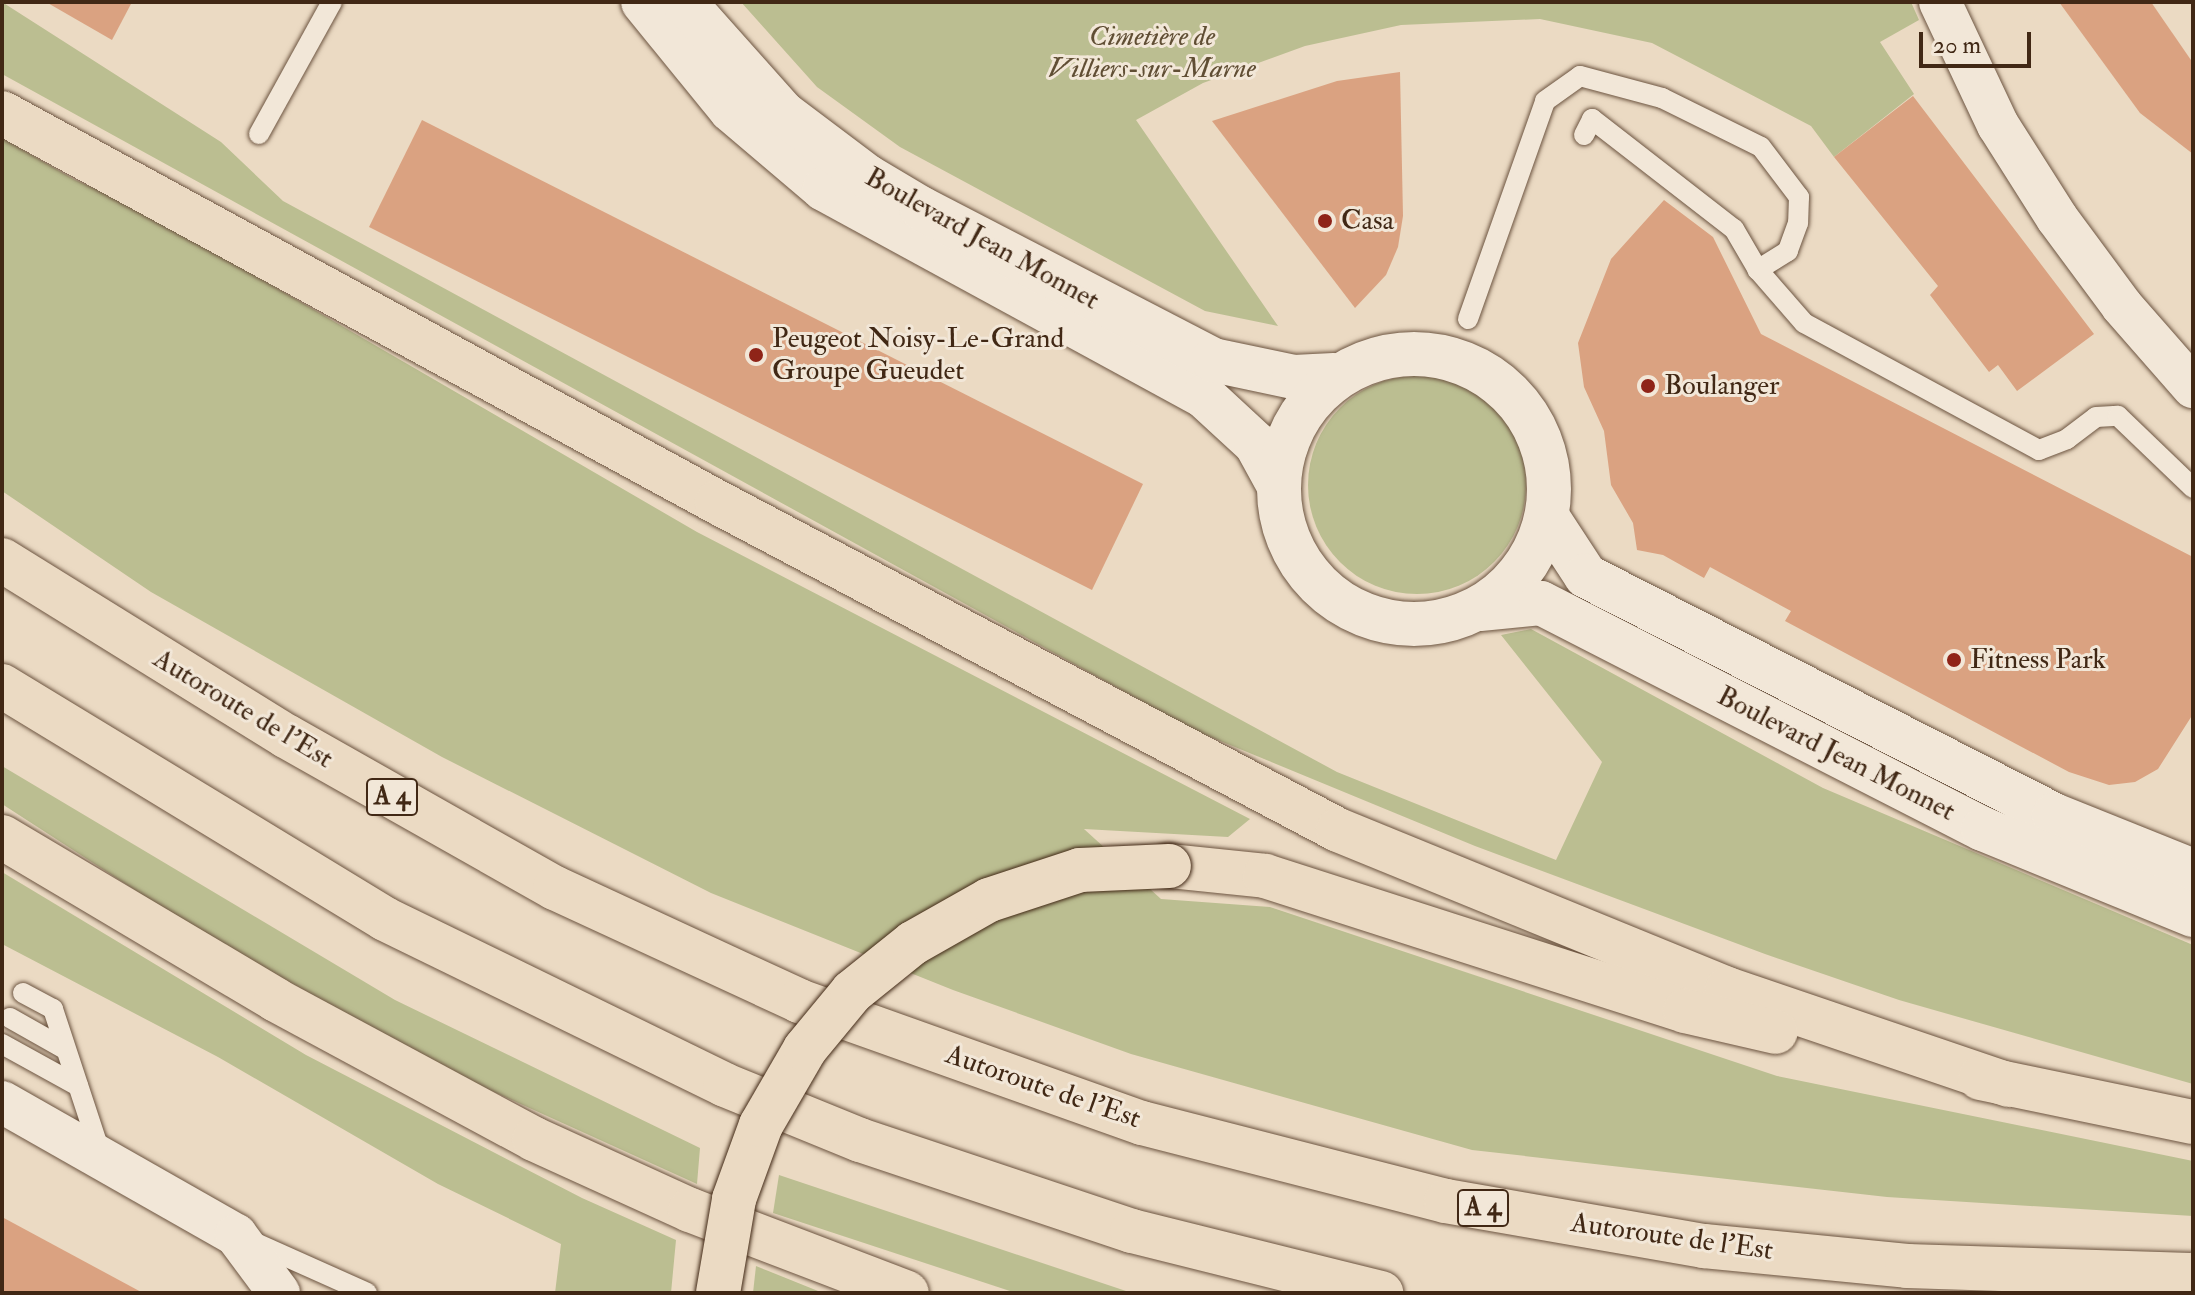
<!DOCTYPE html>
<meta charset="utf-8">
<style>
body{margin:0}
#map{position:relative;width:2195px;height:1295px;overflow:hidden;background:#ebdac3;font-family:"IM FELL Double Pica",serif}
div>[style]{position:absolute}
.green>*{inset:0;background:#bbbe91}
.round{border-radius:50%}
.building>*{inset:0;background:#daa281}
.roads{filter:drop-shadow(0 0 2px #6c5440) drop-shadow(0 0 2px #6c5440)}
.service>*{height:20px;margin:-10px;padding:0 10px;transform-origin:10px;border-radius:10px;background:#f2e7d8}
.minor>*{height:42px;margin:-21px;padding:0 21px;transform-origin:21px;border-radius:21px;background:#f2e7d8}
.tertiary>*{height:44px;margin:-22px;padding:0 22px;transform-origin:22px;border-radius:22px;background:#f2e7d8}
.tertiary>.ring{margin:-22px;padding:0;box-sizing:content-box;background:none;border:44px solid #f2e7d8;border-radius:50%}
.motorway>*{height:44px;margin:-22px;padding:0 22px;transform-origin:22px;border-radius:22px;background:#ebdac3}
.bridges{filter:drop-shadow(0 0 2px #412815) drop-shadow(0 0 2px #412815)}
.motorway-bridge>*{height:44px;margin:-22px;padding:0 22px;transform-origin:22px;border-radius:22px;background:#ebdac3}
.dots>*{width:22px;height:22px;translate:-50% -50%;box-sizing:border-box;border:4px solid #f2e7d8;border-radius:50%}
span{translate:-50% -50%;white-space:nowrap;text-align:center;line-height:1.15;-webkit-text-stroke:6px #f2e7d8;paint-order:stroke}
.shield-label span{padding:2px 6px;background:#f2e7d8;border:2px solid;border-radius:6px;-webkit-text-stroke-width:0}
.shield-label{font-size:26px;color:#412815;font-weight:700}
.park-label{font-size:28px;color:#604e34;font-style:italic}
.poi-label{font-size:28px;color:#412815}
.left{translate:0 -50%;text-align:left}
.street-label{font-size:28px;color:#412815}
.frame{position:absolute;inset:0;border:4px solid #412815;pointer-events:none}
.scale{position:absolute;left:1919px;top:32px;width:112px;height:36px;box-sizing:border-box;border:4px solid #412815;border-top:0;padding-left:10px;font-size:24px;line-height:28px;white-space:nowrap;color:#412815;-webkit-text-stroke:6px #f2e7d8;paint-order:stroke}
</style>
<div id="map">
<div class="green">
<i style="clip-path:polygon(2px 2px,221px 142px,283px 201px,1337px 772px,1556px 860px,1602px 762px,1501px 635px,1531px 629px,1823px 788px,2193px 945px,2193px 1084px,1899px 1000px,1765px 954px,1475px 846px,1196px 731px,2px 74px)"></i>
<i style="clip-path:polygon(741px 2px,1911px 2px,1919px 20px,1880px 42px,1914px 94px,1834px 157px,1811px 126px,1652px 43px,1540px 19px,1401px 25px,1305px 46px,1203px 83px,1136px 120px,1278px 326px,1205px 311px,900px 147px,817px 87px)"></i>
<i style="clip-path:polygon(2px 138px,75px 180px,137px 207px,697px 532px,1250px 819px,1228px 837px,1084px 829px,1161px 899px,1270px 907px,1777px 1076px,2193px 1161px,2193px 1216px,1887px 1197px,1472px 1150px,1131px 1054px,953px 990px,711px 893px,442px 757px,151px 592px,2px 491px)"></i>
<i class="round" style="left:1308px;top:376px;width:218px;height:218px"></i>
<i style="clip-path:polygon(2px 766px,395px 1000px,700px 1148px,697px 1184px,430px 1063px,175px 916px,2px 804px)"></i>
<i style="clip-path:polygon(2px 872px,306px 1055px,582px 1198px,676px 1240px,671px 1293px,555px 1293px,561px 1244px,438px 1184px,218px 1057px,2px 944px)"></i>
<i style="clip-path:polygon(779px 1175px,1132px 1293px,1016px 1293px,773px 1213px)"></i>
<i style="clip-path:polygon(756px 1266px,823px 1293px,753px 1293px)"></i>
</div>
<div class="building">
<i style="clip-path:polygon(46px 2px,132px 2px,112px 40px)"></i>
<i style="clip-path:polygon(2059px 2px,2151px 2px,2193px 63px,2193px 154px,2140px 113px)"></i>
<i style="clip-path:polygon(1400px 72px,1403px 216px,1398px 247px,1386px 275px,1355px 308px,1212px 121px,1337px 81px)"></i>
<i style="clip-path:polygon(1913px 96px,2094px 334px,2017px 391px,1998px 365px,1989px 372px,1930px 295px,1938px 286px,1834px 157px)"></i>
<i style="clip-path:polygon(422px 120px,1143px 484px,1092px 590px,369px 227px)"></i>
<i style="clip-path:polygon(1664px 200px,1713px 237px,1761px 334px,2193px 557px,2193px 714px,2158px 769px,2135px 782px,2109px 785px,2069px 772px,1785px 621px,1791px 611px,1710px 567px,1704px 578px,1663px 555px,1637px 550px,1633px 523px,1611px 485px,1604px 431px,1584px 387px,1578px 343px,1611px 259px)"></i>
<i style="clip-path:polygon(2px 1217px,143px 1293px,2px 1293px)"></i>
</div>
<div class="roads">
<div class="service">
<i style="left:259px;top:134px;width:151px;rotate:-61.1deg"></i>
<i style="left:1584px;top:135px;width:18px;rotate:-63deg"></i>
<i style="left:1592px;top:119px;width:180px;rotate:37.8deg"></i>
<i style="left:1734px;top:229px;width:48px;rotate:59.7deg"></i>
<i style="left:1758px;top:270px;width:70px;rotate:49deg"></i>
<i style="left:1804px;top:323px;width:267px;rotate:28.4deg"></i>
<i style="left:2039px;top:450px;width:30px;rotate:-21deg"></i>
<i style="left:2067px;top:439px;width:36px;rotate:-37deg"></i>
<i style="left:2096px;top:417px;width:22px;rotate:-3deg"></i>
<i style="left:2118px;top:416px;width:104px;rotate:43.8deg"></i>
<i style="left:1468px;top:319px;width:231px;rotate:-70.5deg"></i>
<i style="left:1545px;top:101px;width:43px;rotate:-35.5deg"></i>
<i style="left:1580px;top:76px;width:85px;rotate:15deg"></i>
<i style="left:1662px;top:98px;width:110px;rotate:26.3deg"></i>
<i style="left:1761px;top:147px;width:63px;rotate:52.8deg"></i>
<i style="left:1799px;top:197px;width:26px;rotate:92deg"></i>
<i style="left:1798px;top:223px;width:30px;rotate:110deg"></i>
<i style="left:1788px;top:251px;width:36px;rotate:148deg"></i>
<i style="left:23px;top:993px;width:34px;rotate:28deg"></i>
<i style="left:53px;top:1009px;width:151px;rotate:71.8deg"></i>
<i style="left:10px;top:1018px;width:63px;rotate:29.4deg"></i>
<i style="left:2px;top:1044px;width:87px;rotate:28.9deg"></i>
<i style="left:251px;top:1241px;width:127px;rotate:24.1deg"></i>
</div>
<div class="minor">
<i style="left:1940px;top:2px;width:136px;rotate:64.8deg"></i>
<i style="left:1998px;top:125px;width:110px;rotate:57.6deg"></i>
<i style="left:2057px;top:218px;width:109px;rotate:53.5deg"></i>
<i style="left:2122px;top:306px;width:108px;rotate:48.8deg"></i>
<i style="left:2px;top:1102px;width:269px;rotate:29.6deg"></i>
<i style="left:236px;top:1235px;width:72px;rotate:53.4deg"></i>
</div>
<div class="tertiary">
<i style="left:643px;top:2px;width:139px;rotate:50.8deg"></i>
<i style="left:731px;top:110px;width:122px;rotate:40.3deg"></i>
<i style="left:824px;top:189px;width:433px;rotate:28.6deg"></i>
<i style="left:1204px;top:396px;width:71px;rotate:42.7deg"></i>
<i style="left:1256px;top:444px;width:46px;rotate:61.2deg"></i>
<i style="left:684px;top:2px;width:149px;rotate:48.3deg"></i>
<i style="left:783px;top:113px;width:106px;rotate:37deg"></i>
<i style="left:868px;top:177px;width:63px;rotate:30.7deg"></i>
<i style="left:922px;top:209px;width:328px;rotate:27.4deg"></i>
<i style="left:1213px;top:360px;width:83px;rotate:11.9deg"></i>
<i style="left:1294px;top:377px;width:40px;rotate:-2.9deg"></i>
<i class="ring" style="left:1279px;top:354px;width:226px;height:226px"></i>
<i style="left:1548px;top:518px;width:69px;rotate:56.8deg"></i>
<i style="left:1586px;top:576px;width:525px;rotate:27.05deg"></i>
<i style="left:2054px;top:815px;width:150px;rotate:21.9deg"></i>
<i style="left:1480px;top:609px;width:61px;rotate:-5.6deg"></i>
<i style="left:1541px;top:603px;width:496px;rotate:27.1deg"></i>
<i style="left:1983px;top:829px;width:227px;rotate:22.3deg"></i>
</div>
<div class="motorway">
<i style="left:2px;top:113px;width:814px;rotate:28.55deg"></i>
<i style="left:717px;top:502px;width:702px;rotate:27.84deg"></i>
<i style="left:1338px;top:830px;width:420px;rotate:22.2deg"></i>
<i style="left:1727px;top:989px;width:298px;rotate:18.8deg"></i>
<i style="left:2px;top:560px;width:334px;rotate:31.8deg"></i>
<i style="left:286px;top:736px;width:309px;rotate:29.5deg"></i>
<i style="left:555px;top:888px;width:269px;rotate:24.8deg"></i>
<i style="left:799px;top:1001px;width:364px;rotate:19.6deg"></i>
<i style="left:1142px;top:1123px;width:314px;rotate:14.4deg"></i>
<i style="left:1446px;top:1201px;width:262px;rotate:9.9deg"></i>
<i style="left:1704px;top:1246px;width:204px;rotate:5.6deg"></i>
<i style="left:1907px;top:1266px;width:286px;rotate:1.8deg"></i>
<i style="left:2px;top:686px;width:448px;rotate:31.3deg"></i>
<i style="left:385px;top:919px;width:378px;rotate:26deg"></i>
<i style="left:725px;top:1085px;width:146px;rotate:22.2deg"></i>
<i style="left:860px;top:1140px;width:287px;rotate:18.5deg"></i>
<i style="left:1132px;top:1231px;width:257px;rotate:14deg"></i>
<i style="left:2px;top:837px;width:319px;rotate:30.7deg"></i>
<i style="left:276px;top:1000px;width:293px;rotate:28.3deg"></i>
<i style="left:534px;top:1139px;width:171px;rotate:24.5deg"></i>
<i style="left:690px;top:1210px;width:232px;rotate:20.9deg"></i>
<i style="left:1169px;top:866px;width:97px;rotate:5.9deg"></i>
<i style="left:1265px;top:876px;width:441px;rotate:17.8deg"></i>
<i style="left:1685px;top:1011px;width:93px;rotate:13deg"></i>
<i style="left:1980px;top:1078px;width:217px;rotate:11.7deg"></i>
</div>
</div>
<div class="bridges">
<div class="motorway-bridge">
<i style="left:718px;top:1293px;width:95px;rotate:-80.3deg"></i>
<i style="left:734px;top:1199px;width:79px;rotate:-70deg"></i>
<i style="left:761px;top:1125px;width:88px;rotate:-59.9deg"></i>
<i style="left:805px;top:1049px;width:74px;rotate:-50.5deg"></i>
<i style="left:852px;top:992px;width:78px;rotate:-38.8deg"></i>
<i style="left:913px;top:943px;width:87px;rotate:-29.5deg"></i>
<i style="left:989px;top:900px;width:96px;rotate:-18.2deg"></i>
<i style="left:1080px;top:870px;width:89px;rotate:-2.6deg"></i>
</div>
</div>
<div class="dots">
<i style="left:1325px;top:221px;background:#8f2418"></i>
<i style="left:756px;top:355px;background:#8f2418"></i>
<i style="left:1648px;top:386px;background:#8f2418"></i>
<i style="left:1954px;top:660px;background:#8f2418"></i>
</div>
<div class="shield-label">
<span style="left:392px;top:797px">A 4</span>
<span style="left:1483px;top:1208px">A 4</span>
</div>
<div class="park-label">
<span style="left:1152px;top:53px">Cimetière de<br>Villiers-sur-Marne</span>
</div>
<div class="poi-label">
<span class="left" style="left:1341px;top:221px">Casa</span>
<span class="left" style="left:772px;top:355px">Peugeot Noisy-Le-Grand<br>Groupe Gueudet</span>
<span class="left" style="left:1664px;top:386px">Boulanger</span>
<span class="left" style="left:1970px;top:660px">Fitness Park</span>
</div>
<div class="street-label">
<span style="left:982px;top:239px;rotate:29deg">Boulevard Jean Monnet</span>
<span style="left:243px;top:709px;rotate:31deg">Autoroute de l’Est</span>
<span style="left:1836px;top:754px;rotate:27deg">Boulevard Jean Monnet</span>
<span style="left:1043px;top:1087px;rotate:19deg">Autoroute de l’Est</span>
<span style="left:1672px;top:1237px;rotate:8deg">Autoroute de l’Est</span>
</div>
<div class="frame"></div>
<div class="scale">20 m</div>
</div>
